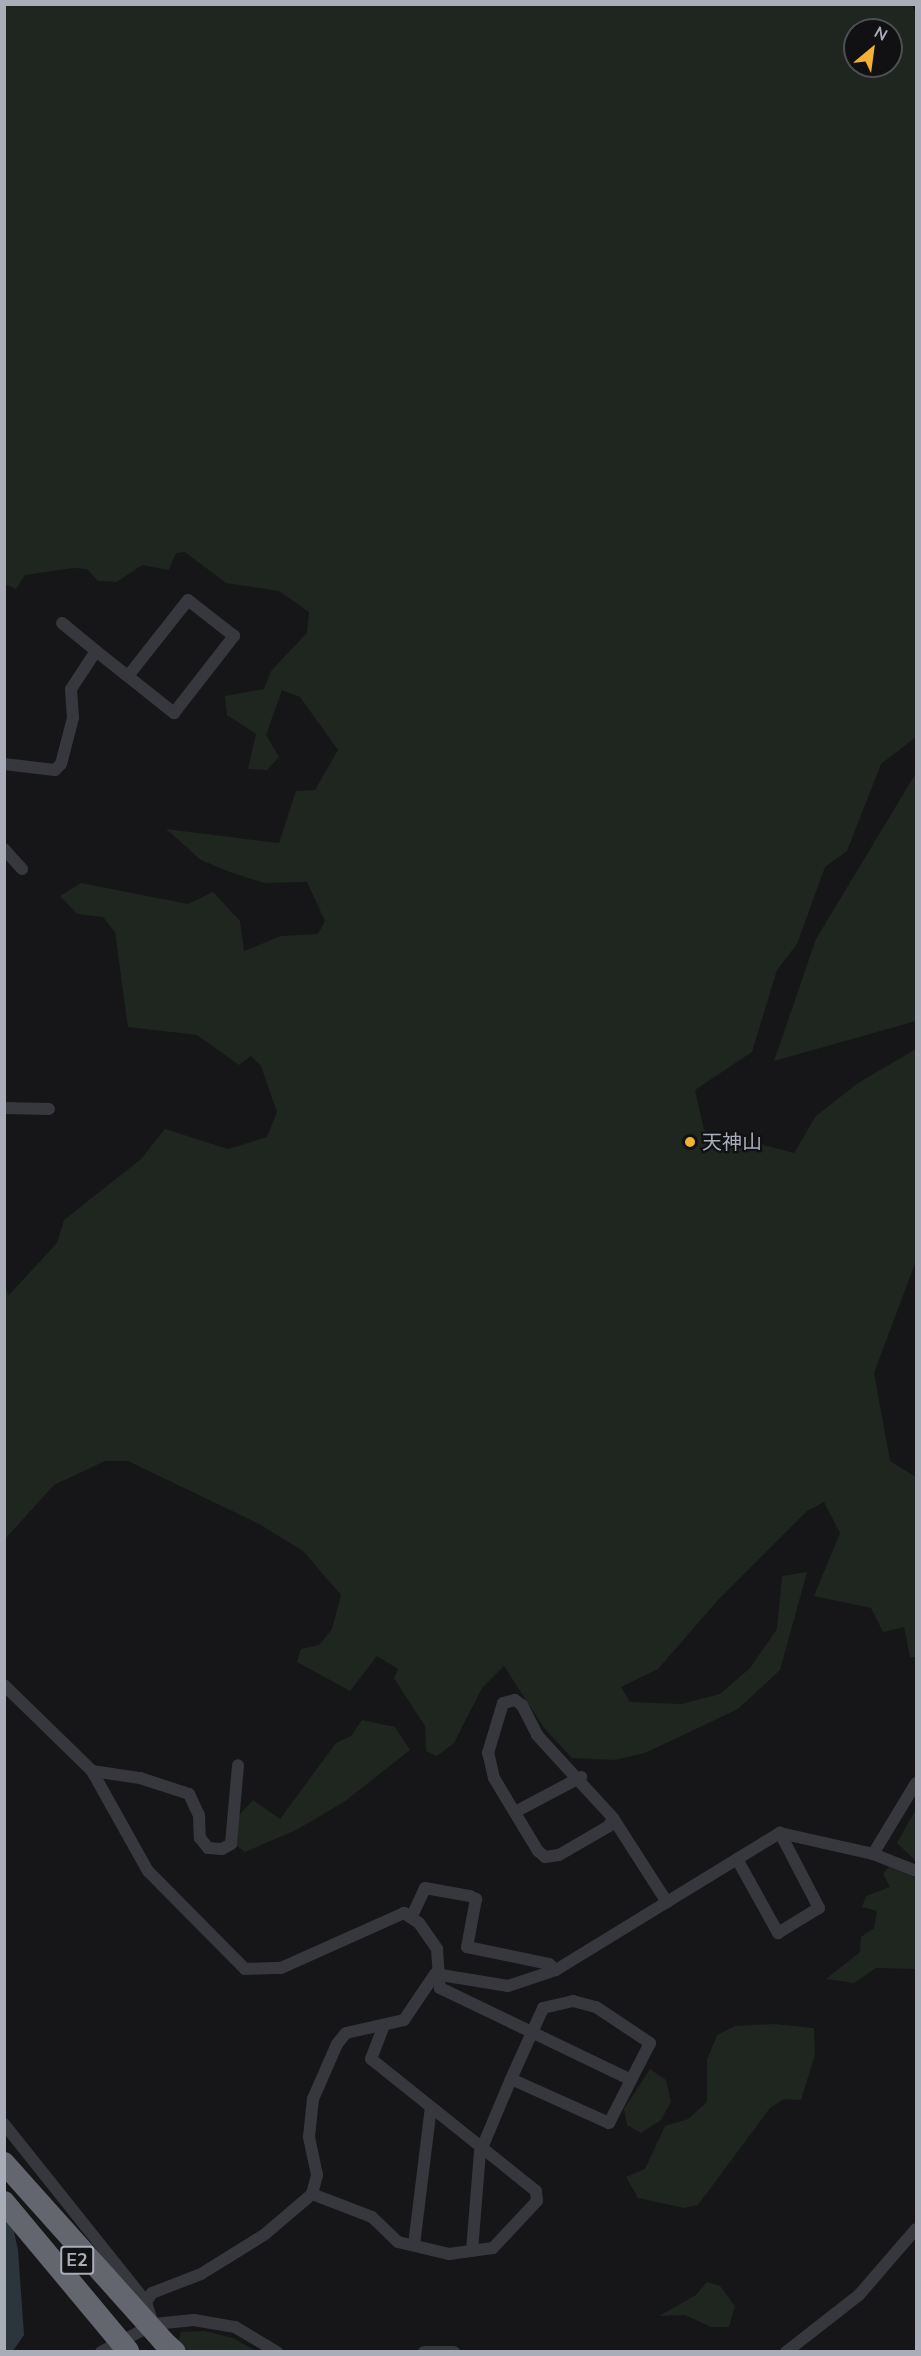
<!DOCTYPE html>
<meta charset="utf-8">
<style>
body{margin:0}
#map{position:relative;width:921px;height:2356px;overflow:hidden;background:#161618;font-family:"Nunito Sans","Noto Sans JP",sans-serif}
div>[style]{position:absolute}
.green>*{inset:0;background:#1e261f}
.water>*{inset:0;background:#2c353c}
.minor>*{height:12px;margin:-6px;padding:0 6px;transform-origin:6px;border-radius:6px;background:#37383d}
.motorway>*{height:22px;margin:-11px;padding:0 11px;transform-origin:11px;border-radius:11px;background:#63666e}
.motorway-bridge>*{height:22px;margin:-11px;padding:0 11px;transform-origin:11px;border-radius:11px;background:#63666e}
.dots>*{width:16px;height:16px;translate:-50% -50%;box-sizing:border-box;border:3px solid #111113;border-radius:50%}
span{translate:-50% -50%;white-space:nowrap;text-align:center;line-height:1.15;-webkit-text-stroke:4.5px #111113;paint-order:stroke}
.shield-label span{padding:2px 4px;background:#111113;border:2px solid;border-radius:4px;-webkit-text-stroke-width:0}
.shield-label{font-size:18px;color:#a8adb8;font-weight:700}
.poi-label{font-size:20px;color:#a8adb8}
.left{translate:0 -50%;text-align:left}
.frame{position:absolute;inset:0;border:6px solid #a8adb8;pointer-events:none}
.north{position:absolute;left:843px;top:18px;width:60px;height:60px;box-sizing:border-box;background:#111113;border:2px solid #4d4f55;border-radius:50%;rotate:29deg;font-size:16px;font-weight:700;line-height:24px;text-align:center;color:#a8adb8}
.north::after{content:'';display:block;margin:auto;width:21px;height:27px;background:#f2b134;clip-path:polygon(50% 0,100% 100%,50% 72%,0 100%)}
</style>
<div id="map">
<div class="green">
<i style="clip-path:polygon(evenodd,5px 4px,912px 5px,916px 14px,916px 737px,881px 764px,847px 851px,825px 867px,797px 944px,777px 970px,752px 1052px,695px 1090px,704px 1130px,794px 1153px,816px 1116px,858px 1083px,916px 1049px,916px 1261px,874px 1373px,890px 1461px,916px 1477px,916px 1657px,910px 1657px,904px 1627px,883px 1632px,871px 1608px,814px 1596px,840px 1533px,824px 1502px,807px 1511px,718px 1600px,658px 1669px,621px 1687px,630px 1702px,682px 1704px,720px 1694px,750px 1668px,777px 1629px,782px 1576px,807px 1572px,780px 1670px,738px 1709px,645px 1753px,614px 1760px,572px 1758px,544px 1728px,504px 1666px,482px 1688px,454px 1743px,437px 1756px,426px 1751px,425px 1726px,394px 1678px,398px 1669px,377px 1656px,350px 1691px,297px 1662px,301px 1649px,319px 1645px,332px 1629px,341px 1595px,303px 1551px,259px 1524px,128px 1461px,105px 1461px,54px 1485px,5px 1539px,5px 1280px,8px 1296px,57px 1243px,64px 1220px,141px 1159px,165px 1129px,228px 1149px,267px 1137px,277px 1112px,261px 1066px,251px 1056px,239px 1065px,197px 1035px,128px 1027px,115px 932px,103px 917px,77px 914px,60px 896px,81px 883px,188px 904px,213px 892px,240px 921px,244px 951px,281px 936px,318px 934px,325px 921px,307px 882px,264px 883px,227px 871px,201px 860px,166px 829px,279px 843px,296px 791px,315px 790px,338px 750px,300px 697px,282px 690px,266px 735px,279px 757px,267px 770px,248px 769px,256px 734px,227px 715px,225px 696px,264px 689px,271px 671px,307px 633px,309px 612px,279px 591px,226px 583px,185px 552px,176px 553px,169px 570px,142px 565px,117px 582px,98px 581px,87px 569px,73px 568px,25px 575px,16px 589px,5px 584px,5px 4px,855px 30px,891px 30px,891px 66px,855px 66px,855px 30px)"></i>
<i style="clip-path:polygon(916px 773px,916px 1021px,774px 1061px,816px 939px)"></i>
<i style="clip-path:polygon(362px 1720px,395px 1727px,410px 1750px,344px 1802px,296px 1830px,245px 1852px,234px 1844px,240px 1814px,253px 1800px,280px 1819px,336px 1743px,351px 1736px)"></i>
<i style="clip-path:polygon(916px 1809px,916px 1861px,897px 1843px)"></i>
<i style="clip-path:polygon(889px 1867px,916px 1878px,916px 1969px,876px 1968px,854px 1983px,826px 1979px,860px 1952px,861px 1937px,874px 1928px,877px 1911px,862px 1907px,866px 1896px,890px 1887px,883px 1874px)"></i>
<i style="clip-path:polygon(774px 2024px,814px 2028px,815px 2055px,801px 2100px,784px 2099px,770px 2108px,698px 2205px,684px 2208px,638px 2198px,626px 2177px,645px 2169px,665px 2126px,688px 2119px,707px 2102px,707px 2060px,717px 2035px,735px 2026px)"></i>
<i style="clip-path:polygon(650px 2069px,666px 2080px,671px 2102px,661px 2120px,641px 2133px,627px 2125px,624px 2109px)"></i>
<i style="clip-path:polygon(707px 2282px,720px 2286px,735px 2306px,729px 2327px,711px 2327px,685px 2315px,659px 2316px,696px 2295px)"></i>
<i style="clip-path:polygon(205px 2331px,233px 2338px,256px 2351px,189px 2351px,178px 2342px,181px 2332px)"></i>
</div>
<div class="water">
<i style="clip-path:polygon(4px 2186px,18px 2250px,24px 2335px,12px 2352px,4px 2351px)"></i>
</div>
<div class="minor">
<i style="left:62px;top:623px;width:44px;rotate:39.5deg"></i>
<i style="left:96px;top:651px;width:100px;rotate:38.5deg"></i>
<i style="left:174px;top:713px;width:98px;rotate:-52.1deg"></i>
<i style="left:234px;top:636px;width:58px;rotate:-142deg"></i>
<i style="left:188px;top:600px;width:97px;rotate:128.3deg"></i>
<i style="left:4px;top:764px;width:51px;rotate:6.7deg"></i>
<i style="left:55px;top:770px;width:8px;rotate:-45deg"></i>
<i style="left:61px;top:764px;width:48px;rotate:-75.4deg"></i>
<i style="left:73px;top:718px;width:29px;rotate:-94deg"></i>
<i style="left:71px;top:689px;width:45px;rotate:-56.7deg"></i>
<i style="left:4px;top:849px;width:27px;rotate:48deg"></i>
<i style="left:4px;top:1108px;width:45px;rotate:1.3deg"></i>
<i style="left:4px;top:1685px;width:123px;rotate:44.3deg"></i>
<i style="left:92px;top:1771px;width:115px;rotate:60.8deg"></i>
<i style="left:148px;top:1871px;width:138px;rotate:45.3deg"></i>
<i style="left:245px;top:1969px;width:36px;rotate:-2deg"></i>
<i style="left:281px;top:1968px;width:135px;rotate:-24.1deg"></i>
<i style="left:404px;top:1913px;width:18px;rotate:34deg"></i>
<i style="left:419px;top:1923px;width:32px;rotate:55deg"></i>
<i style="left:437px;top:1949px;width:39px;rotate:86deg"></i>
<i style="left:440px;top:1988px;width:212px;rotate:25.7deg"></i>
<i style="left:92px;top:1771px;width:49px;rotate:8.3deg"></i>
<i style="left:140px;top:1778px;width:52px;rotate:18.1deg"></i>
<i style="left:189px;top:1794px;width:23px;rotate:65deg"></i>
<i style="left:199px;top:1815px;width:23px;rotate:88deg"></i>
<i style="left:200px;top:1838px;width:13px;rotate:51deg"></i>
<i style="left:208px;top:1848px;width:14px;rotate:4deg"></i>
<i style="left:222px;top:1849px;width:10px;rotate:-29deg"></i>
<i style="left:231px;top:1844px;width:79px;rotate:-84.9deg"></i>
<i style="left:515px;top:1812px;width:75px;rotate:-27.9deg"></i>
<i style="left:613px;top:1818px;width:9px;rotate:117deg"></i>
<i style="left:609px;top:1826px;width:58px;rotate:149.9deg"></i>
<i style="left:559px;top:1855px;width:14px;rotate:172deg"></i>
<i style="left:545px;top:1857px;width:9px;rotate:-139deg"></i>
<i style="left:538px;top:1851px;width:85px;rotate:-121.1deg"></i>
<i style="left:494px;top:1778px;width:26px;rotate:-103deg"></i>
<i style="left:488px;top:1753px;width:52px;rotate:-73.3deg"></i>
<i style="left:503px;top:1703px;width:12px;rotate:-14deg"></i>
<i style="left:515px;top:1700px;width:9px;rotate:36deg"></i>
<i style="left:522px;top:1705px;width:34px;rotate:63deg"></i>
<i style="left:537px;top:1735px;width:113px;rotate:47.5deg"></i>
<i style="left:613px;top:1818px;width:100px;rotate:57.3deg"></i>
<i style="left:873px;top:1854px;width:83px;rotate:-58.8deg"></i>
<i style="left:737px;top:1859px;width:85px;rotate:61deg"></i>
<i style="left:778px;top:1933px;width:48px;rotate:-31.4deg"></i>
<i style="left:819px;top:1908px;width:85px;rotate:-117.5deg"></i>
<i style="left:412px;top:1916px;width:31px;rotate:-65deg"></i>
<i style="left:425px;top:1888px;width:46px;rotate:10.1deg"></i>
<i style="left:470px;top:1896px;width:7px;rotate:27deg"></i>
<i style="left:476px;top:1899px;width:49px;rotate:100.6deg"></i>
<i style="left:467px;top:1947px;width:84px;rotate:11.7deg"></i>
<i style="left:549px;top:1964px;width:9px;rotate:41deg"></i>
<i style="left:4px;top:2124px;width:228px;rotate:51.4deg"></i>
<i style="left:312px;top:2194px;width:64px;rotate:21deg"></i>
<i style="left:372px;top:2217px;width:36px;rotate:44deg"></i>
<i style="left:398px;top:2242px;width:52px;rotate:13.2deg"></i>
<i style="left:449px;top:2254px;width:44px;rotate:-7.8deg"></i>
<i style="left:493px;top:2248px;width:64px;rotate:-46.9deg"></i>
<i style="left:537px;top:2201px;width:10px;rotate:-96deg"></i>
<i style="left:536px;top:2191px;width:211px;rotate:-141.3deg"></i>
<i style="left:371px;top:2059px;width:33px;rotate:-69deg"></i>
<i style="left:414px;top:2245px;width:139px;rotate:-83deg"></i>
<i style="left:472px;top:2251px;width:99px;rotate:-85.4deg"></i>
<i style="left:480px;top:2152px;width:4px;rotate:-63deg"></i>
<i style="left:482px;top:2148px;width:75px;rotate:-67.2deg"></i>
<i style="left:511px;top:2079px;width:78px;rotate:-65.7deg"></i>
<i style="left:543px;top:2008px;width:31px;rotate:-13deg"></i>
<i style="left:573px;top:2001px;width:24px;rotate:15deg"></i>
<i style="left:596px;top:2007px;width:65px;rotate:33.7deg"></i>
<i style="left:650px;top:2043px;width:90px;rotate:117.1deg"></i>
<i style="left:609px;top:2123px;width:107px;rotate:-155.8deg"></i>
<i style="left:152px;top:2321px;width:20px;rotate:-108deg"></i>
<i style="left:146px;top:2302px;width:11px;rotate:-56deg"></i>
<i style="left:152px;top:2293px;width:53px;rotate:-21.2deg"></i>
<i style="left:201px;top:2274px;width:74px;rotate:-31.8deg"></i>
<i style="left:264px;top:2235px;width:63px;rotate:-40.5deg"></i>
<i style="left:312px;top:2194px;width:20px;rotate:-75deg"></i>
<i style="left:317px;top:2175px;width:39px;rotate:-102deg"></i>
<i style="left:309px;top:2137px;width:38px;rotate:-84deg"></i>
<i style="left:313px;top:2099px;width:60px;rotate:-66.4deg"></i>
<i style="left:337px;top:2044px;width:14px;rotate:-51deg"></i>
<i style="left:346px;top:2033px;width:59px;rotate:-12.6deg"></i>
<i style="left:404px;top:2020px;width:55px;rotate:-56deg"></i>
<i style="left:435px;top:1974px;width:74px;rotate:9.3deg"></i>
<i style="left:508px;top:1986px;width:51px;rotate:-18.4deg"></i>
<i style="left:556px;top:1970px;width:263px;rotate:-31.5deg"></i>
<i style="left:780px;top:1833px;width:95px;rotate:12.7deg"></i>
<i style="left:873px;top:1854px;width:46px;rotate:21.6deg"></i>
<i style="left:101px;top:2352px;width:60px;rotate:-27.8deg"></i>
<i style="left:154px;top:2324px;width:40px;rotate:-5.7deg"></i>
<i style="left:194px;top:2320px;width:42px;rotate:9.7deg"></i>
<i style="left:235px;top:2327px;width:49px;rotate:30.8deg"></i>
<i style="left:424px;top:2352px;width:30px"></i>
<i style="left:786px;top:2352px;width:93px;rotate:-38deg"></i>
<i style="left:859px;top:2295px;width:87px;rotate:-49.2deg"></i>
</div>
<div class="motorway">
<i style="left:163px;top:2341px;width:16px;rotate:43deg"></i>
</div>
<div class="motorway-bridge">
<i style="left:4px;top:2163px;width:239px;rotate:48.2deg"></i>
<i style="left:4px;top:2202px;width:194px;rotate:50.2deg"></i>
</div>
<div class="dots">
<i style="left:690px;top:1142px;background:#f2b134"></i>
</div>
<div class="shield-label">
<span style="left:77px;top:2260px">E2</span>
</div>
<div class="poi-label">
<span class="left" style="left:702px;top:1142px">天神山</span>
</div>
<div class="frame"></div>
<div class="north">N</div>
</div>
